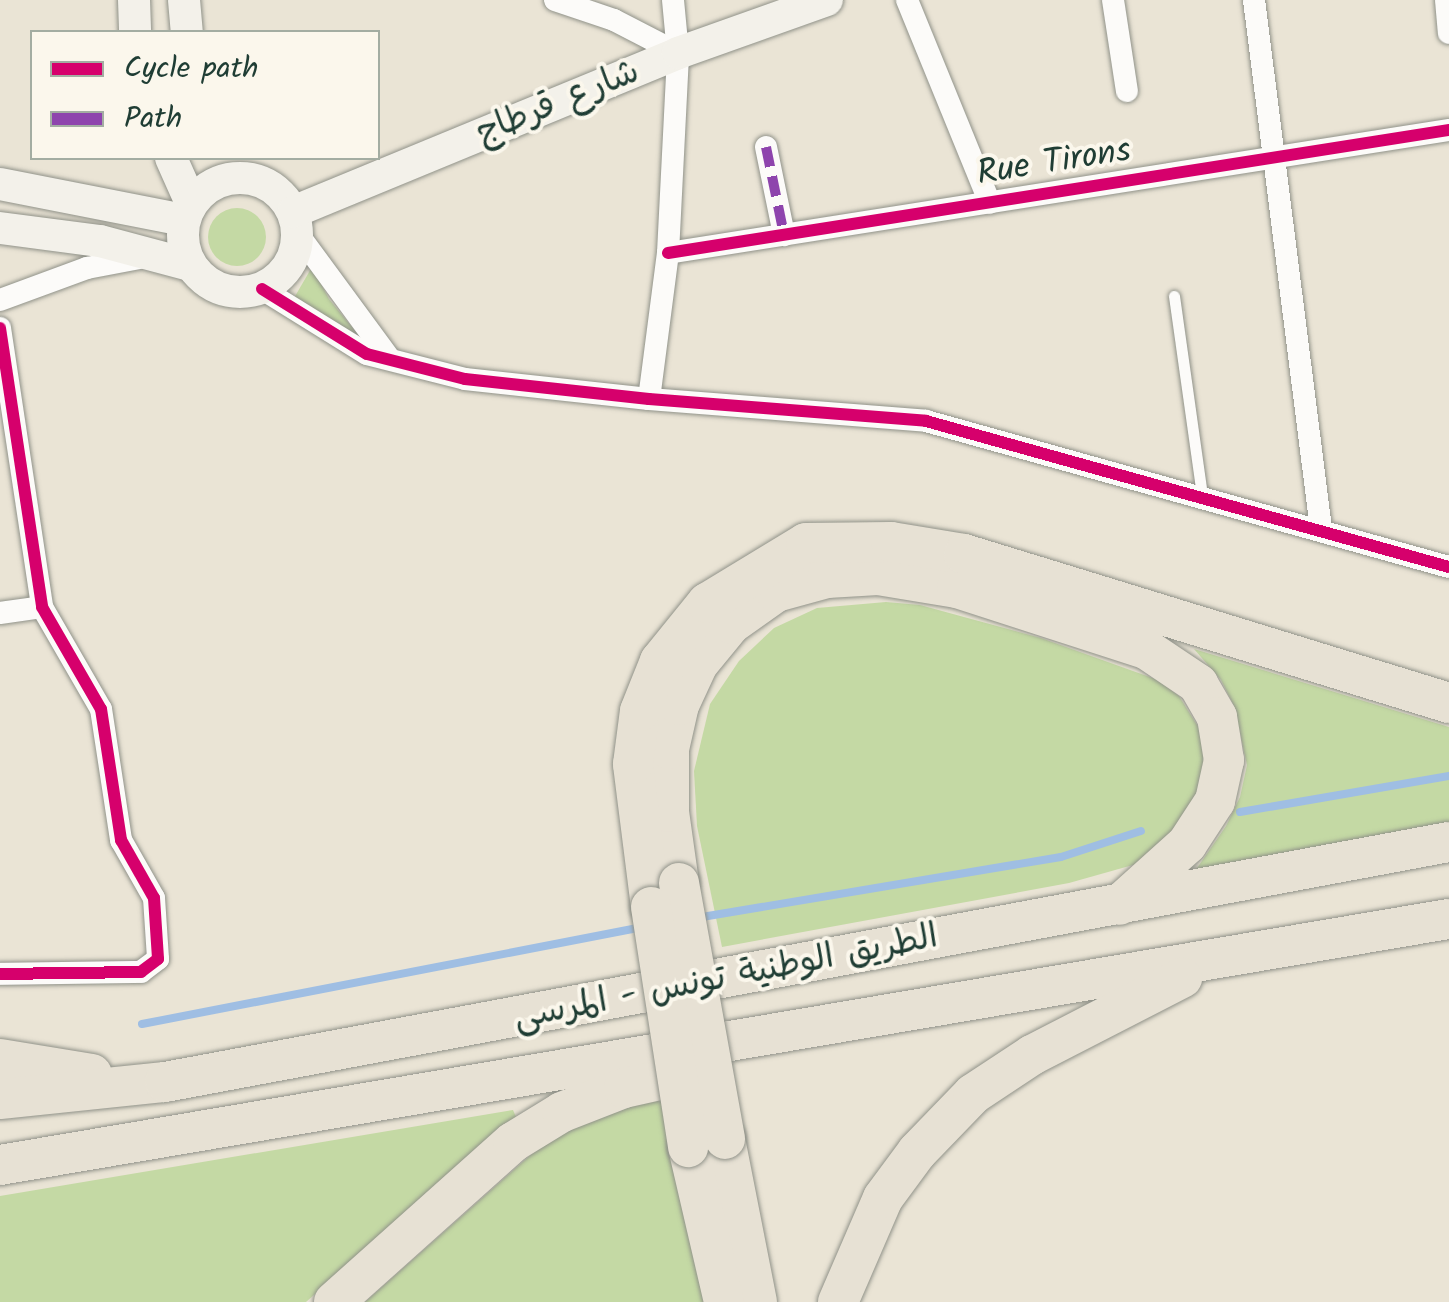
<!DOCTYPE html>
<meta charset="utf-8">
<style>
body{margin:0}
#map{position:relative;width:1449px;height:1302px;overflow:hidden;background:#eae4d5;font-family:Kalam,"Playpen Sans Arabic",sans-serif}
div>[style]{position:absolute}
.green>*{inset:0;background:#c4d9a4}
.round{border-radius:50%}
.stream>*{height:8px;margin:-4px;padding:0 4px;transform-origin:4px;border-radius:4px;background:#9fbee3}
.roads{filter:drop-shadow(0 0 2px #909289) drop-shadow(0 0 2px #909289)}
.lane>*{height:11px;margin:-5.5px;padding:0 5.5px;transform-origin:5.5px;border-radius:5.5px;background:#fcfbf9}
.street>*{height:22px;margin:-11px;padding:0 11px;transform-origin:11px;border-radius:11px;background:#fcfbf9}
.secondary>*{height:32px;margin:-16px;padding:0 16px;transform-origin:16px;border-radius:16px;background:#f3f1ea}
.secondary>.ring{margin:-16px;padding:0;box-sizing:content-box;background:none;border:32px solid #f3f1ea;border-radius:50%}
.highway>*{height:40px;margin:-20px;padding:0 20px;transform-origin:20px;border-radius:20px;background:#e7e1d4}
.bridges{filter:drop-shadow(0 0 2px #909289) drop-shadow(0 0 2px #909289)}
.highway-bridge>*{height:40px;margin:-20px;padding:0 20px;transform-origin:20px;border-radius:20px;background:#e7e1d4}
.quiet>*{height:10px;margin-top:-5px;transform-origin:0;background:repeating-linear-gradient(90deg,#8e44ad 0 20px,transparent 0 30px)}
.cycleway>*{height:12px;margin:-6px;padding:0 6px;transform-origin:6px;border-radius:6px;background:#d6006c}
span{translate:-50% -50%;white-space:nowrap;text-align:center;line-height:1.15;-webkit-text-stroke:8px #fbf7ec;paint-order:stroke}
.street-label{font-size:35px;color:#1f3d34}
.legend{position:absolute;left:30px;top:30px;width:350px;height:130px;box-sizing:border-box;background:#fbf7ec;border:2px solid #a3ada2;margin:0;padding:12px 18px;list-style:none;font-size:30px;color:#1f3d34}
.legend li{display:flex;align-items:center;gap:20px;height:50px}
.legend b{width:50px;border:2px solid #a3ada2}
</style>
<div id="map">
<div class="green">
<i class="round" style="left:208px;top:208px;width:58px;height:58px"></i>
<i style="clip-path:polygon(312px 267px,329px 299px,364px 342px,294px 298px)"></i>
<i style="clip-path:polygon(886px 602px,920px 605px,1041px 638px,1158px 680px,1179px 696px,1202px 733px,1206px 776px,1188px 819px,1140px 863px,1069px 883px,722px 947px,697px 826px,694px 771px,710px 704px,739px 661px,774px 628px,817px 608px)"></i>
<i style="clip-path:polygon(1194px 649px,1449px 727px,1449px 830px,1195px 871px,1226px 826px,1240px 797px,1247px 765px,1234px 706px,1221px 680px)"></i>
<i style="clip-path:polygon(665px 1094px,707px 1302px,365px 1302px,535px 1151px,565px 1131px)"></i>
<i style="clip-path:polygon(513px 1110px,516px 1117px,306px 1302px,0 1302px,0 1196px)"></i>
</div>
<div class="stream">
<i style="left:1240px;top:812px;width:212px;rotate:-9.8deg"></i>
<i style="left:696px;top:918px;width:370px;rotate:-9.5deg"></i>
<i style="left:1061px;top:857px;width:84px;rotate:-18deg"></i>
<i style="left:142px;top:1024px;width:510px;rotate:-10.96deg"></i>
</div>
<div class="roads">
<div class="lane">
<i style="left:1174px;top:296px;width:201px;rotate:82deg"></i>
</div>
<div class="street">
<i style="left:555px;top:0;width:62px;rotate:18.7deg"></i>
<i style="left:614px;top:20px;width:72px;rotate:27.3deg"></i>
<i style="left:907px;top:0;width:219px;rotate:67.8deg"></i>
<i style="left:1113px;top:0;width:92px;rotate:81.3deg"></i>
<i style="left:1254px;top:0;width:533px;rotate:82.78deg"></i>
<i style="left:1446px;top:0;width:33px;rotate:85deg"></i>
<i style="left:766px;top:147px;width:90px;rotate:78.4deg"></i>
<i style="left:298px;top:234px;width:154px;rotate:53.7deg"></i>
<i style="left:668px;top:253px;width:791px;rotate:-8.95deg"></i>
<i style="left:262px;top:289px;width:123px;rotate:31.8deg"></i>
<i style="left:367px;top:354px;width:101px;rotate:14.3deg"></i>
<i style="left:465px;top:379px;width:185px;rotate:6.2deg"></i>
<i style="left:649px;top:399px;width:278px;rotate:4.5deg"></i>
<i style="left:926px;top:421px;width:543px;rotate:15.6deg"></i>
<i style="left:0;top:300px;width:93px;rotate:-20.2deg"></i>
<i style="left:87px;top:268px;width:59px;rotate:-10.7deg"></i>
<i style="left:0;top:328px;width:282px;rotate:81.4deg"></i>
<i style="left:42px;top:607px;width:118px;rotate:60deg"></i>
<i style="left:101px;top:709px;width:133px;rotate:81.3deg"></i>
<i style="left:121px;top:840px;width:67px;rotate:60.4deg"></i>
<i style="left:154px;top:898px;width:61px;rotate:86.2deg"></i>
<i style="left:158px;top:959px;width:21px;rotate:143deg"></i>
<i style="left:141px;top:972px;width:141px;rotate:179.2deg"></i>
<i style="left:649px;top:399px;width:147px;rotate:-82.6deg"></i>
<i style="left:668px;top:253px;width:200px;rotate:-87.1deg"></i>
<i style="left:678px;top:53px;width:53px;rotate:-95.4deg"></i>
<i style="left:0;top:613px;width:42px;rotate:-8.1deg"></i>
</div>
<div class="secondary">
<i style="left:134px;top:0;width:32px;rotate:88deg"></i>
<i style="left:184px;top:0;width:32px;rotate:85deg"></i>
<i style="left:171px;top:158px;width:49px;rotate:66deg"></i>
<i class="ring" style="left:183px;top:178px;width:82px;height:82px"></i>
<i style="left:0;top:184px;width:187px;rotate:11.1deg"></i>
<i style="left:293px;top:212px;width:417px;rotate:-22.4deg"></i>
<i style="left:678px;top:53px;width:158px;rotate:-19.6deg"></i>
<i style="left:0;top:228px;width:101px;rotate:7.4deg"></i>
<i style="left:100px;top:241px;width:93px;rotate:14.9deg"></i>
</div>
<div class="highway">
<i style="left:679px;top:883px;width:72px;rotate:-98deg"></i>
<i style="left:669px;top:812px;width:63px;rotate:-90deg"></i>
<i style="left:669px;top:749px;width:45px;rotate:-77.2deg"></i>
<i style="left:679px;top:705px;width:45px;rotate:-65.1deg"></i>
<i style="left:698px;top:664px;width:52px;rotate:-50.5deg"></i>
<i style="left:731px;top:624px;width:55px;rotate:-35.4deg"></i>
<i style="left:776px;top:592px;width:53px;rotate:-15.4deg"></i>
<i style="left:827px;top:578px;width:51px;rotate:-3.4deg"></i>
<i style="left:878px;top:575px;width:80px;rotate:9.3deg"></i>
<i style="left:957px;top:588px;width:199px;rotate:17.9deg"></i>
<i style="left:1146px;top:649px;width:63px;rotate:33.9deg"></i>
<i style="left:1198px;top:684px;width:38px;rotate:60deg"></i>
<i style="left:1217px;top:717px;width:44px;rotate:80.8deg"></i>
<i style="left:1224px;top:760px;width:42px;rotate:102.4deg"></i>
<i style="left:1215px;top:801px;width:51px;rotate:123.1deg"></i>
<i style="left:1187px;top:844px;width:91px;rotate:138.1deg"></i>
<i style="left:651px;top:907px;width:144px;rotate:-97.2deg"></i>
<i style="left:633px;top:764px;width:53px;rotate:-82.5deg"></i>
<i style="left:640px;top:711px;width:54px;rotate:-68.2deg"></i>
<i style="left:660px;top:661px;width:75px;rotate:-51deg"></i>
<i style="left:707px;top:603px;width:116px;rotate:-31.2deg"></i>
<i style="left:806px;top:543px;width:85px;rotate:-0.7deg"></i>
<i style="left:891px;top:542px;width:74px;rotate:9.3deg"></i>
<i style="left:964px;top:554px;width:507px;rotate:17.08deg"></i>
<i style="left:0;top:1059px;width:93px;rotate:9.3deg"></i>
<i style="left:0;top:1099px;width:166px;rotate:-5.9deg"></i>
<i style="left:165px;top:1082px;width:1306px;rotate:-10.59deg"></i>
<i style="left:725px;top:1139px;width:166px;rotate:78.9deg"></i>
<i style="left:688px;top:1147px;width:159px;rotate:76.9deg"></i>
<i style="left:0;top:1165px;width:1470px;rotate:-9.64deg"></i>
<i style="left:334px;top:1302px;width:240px;rotate:-41.8deg"></i>
<i style="left:513px;top:1142px;width:57px;rotate:-31.5deg"></i>
<i style="left:562px;top:1112px;width:66px;rotate:-21.2deg"></i>
<i style="left:624px;top:1088px;width:87px;rotate:-12.6deg"></i>
<i style="left:838px;top:1302px;width:113px;rotate:-66.6deg"></i>
<i style="left:883px;top:1198px;width:57px;rotate:-53.5deg"></i>
<i style="left:917px;top:1152px;width:81px;rotate:-46deg"></i>
<i style="left:973px;top:1094px;width:71px;rotate:-33.5deg"></i>
<i style="left:1032px;top:1055px;width:169px;rotate:-27.2deg"></i>
</div>
</div>
<div class="bridges">
<div class="highway-bridge">
<i style="left:679px;top:883px;width:260px;rotate:79.8deg"></i>
<i style="left:651px;top:907px;width:243px;rotate:81.2deg"></i>
</div>
</div>
<div class="quiet">
<i style="left:766px;top:147px;width:90px;rotate:78.4deg"></i>
</div>
<div class="cycleway">
<i style="left:668px;top:253px;width:791px;rotate:-8.95deg"></i>
<i style="left:262px;top:289px;width:123px;rotate:31.8deg"></i>
<i style="left:367px;top:354px;width:101px;rotate:14.3deg"></i>
<i style="left:465px;top:379px;width:185px;rotate:6.2deg"></i>
<i style="left:649px;top:399px;width:278px;rotate:4.5deg"></i>
<i style="left:926px;top:421px;width:543px;rotate:15.6deg"></i>
<i style="left:0;top:328px;width:282px;rotate:81.4deg"></i>
<i style="left:42px;top:607px;width:118px;rotate:60deg"></i>
<i style="left:101px;top:709px;width:133px;rotate:81.3deg"></i>
<i style="left:121px;top:840px;width:67px;rotate:60.4deg"></i>
<i style="left:154px;top:898px;width:61px;rotate:86.2deg"></i>
<i style="left:158px;top:959px;width:21px;rotate:143deg"></i>
<i style="left:141px;top:972px;width:141px;rotate:179.2deg"></i>
</div>
<div class="street-label">
<span style="left:558px;top:103px;rotate:-22deg">شارع قرطاج</span>
<span style="left:1054px;top:163px;rotate:-9deg">Rue Tirons</span>
<span style="left:726px;top:978px;rotate:-11deg">الطريق الوطنية تونس - المرسى</span>
</div>
<ul class="legend">
<li><b style="height:12px;background:#d6006c"></b>Cycle path</li>
<li><b style="height:12px;background:#8e44ad"></b>Path</li>
</ul>
</div>
